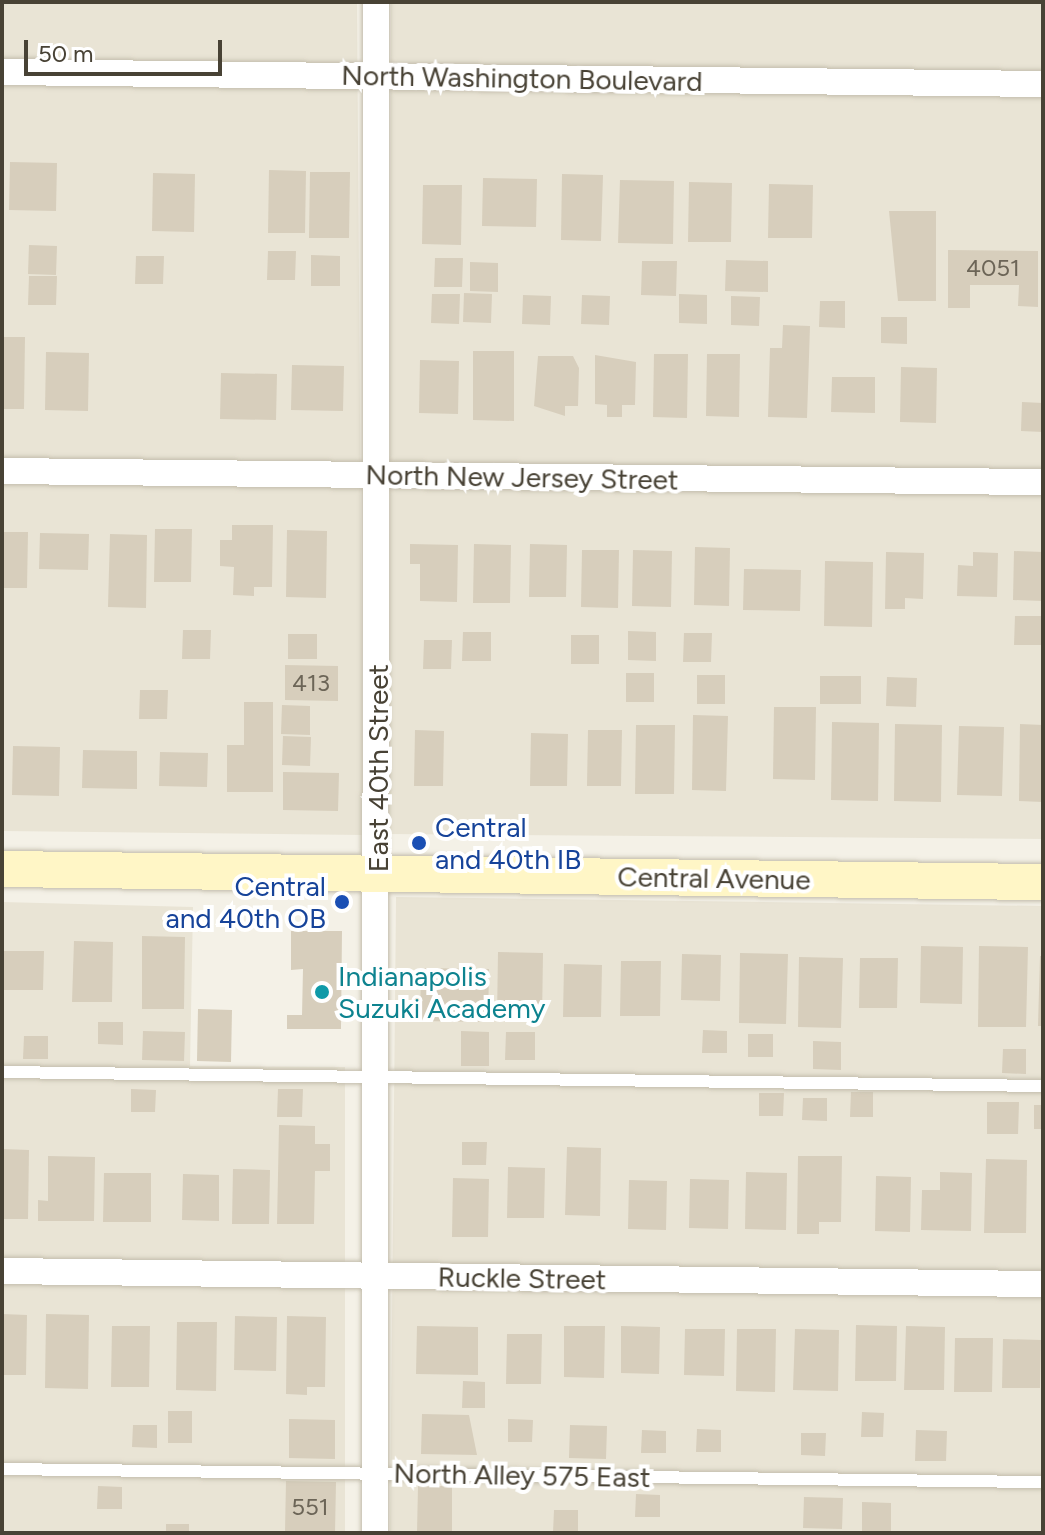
<!DOCTYPE html>
<style>
body{margin:0}
#map{position:relative;width:1045px;height:1535px;overflow:hidden;background:#f4f1e7;font-family:Figtree,sans-serif}
div>[style]{position:absolute}
.residential>*{inset:0;background:#e9e4d5}
.building>*{inset:0;background:#d7cebc}
.roads{filter:drop-shadow(0 0 2px #c3bdac) drop-shadow(0 0 2px #c3bdac)}
.service>*{height:12px;margin:-6px;padding:0 6px;transform-origin:6px;border-radius:6px;background:#fff}
.minor>*{height:26px;margin:-13px;padding:0 13px;transform-origin:13px;border-radius:13px;background:#fff}
.secondary>*{height:36px;margin:-18px;padding:0 18px;transform-origin:18px;border-radius:18px;background:#fff6c6}
.dots>*{width:22px;height:22px;translate:-50% -50%;box-sizing:border-box;border:4px solid #fff;border-radius:50%}
span{translate:-50% -50%;white-space:nowrap;text-align:center;line-height:1.15;-webkit-text-stroke:8px #fff;paint-order:stroke}
.number-label{font-size:24px;color:#6c6557}
.number-label span{-webkit-text-stroke-width:0}
.street-label{font-size:28px;color:#484235}
.transit-label{font-size:28px;color:#164399}
.left{translate:0 -50%;text-align:left}
.right{translate:-100% -50%;text-align:right}
.culture-label{font-size:28px;color:#0d838f}
.frame{position:absolute;inset:0;border:4px solid #484235;pointer-events:none}
.scale{position:absolute;left:24px;top:40px;width:198px;height:36px;box-sizing:border-box;border:4px solid #484235;border-top:0;padding-left:10px;font-size:24px;line-height:28px;white-space:nowrap;color:#484235;-webkit-text-stroke:6px #fff;paint-order:stroke}
</style>
<div id="map">
<div class="residential">
<i style="clip-path:polygon(2px 2px,357px 2px,363px 835px,2px 831px)"></i>
<i style="clip-path:polygon(391px 2px,1043px 2px,1043px 839px,389px 834px)"></i>
<i style="clip-path:polygon(396px 897px,1043px 906px,1043px 1533px,390px 1533px)"></i>
<i style="clip-path:polygon(2px 902px,193px 907px,190px 1066px,345px 1067px,345px 1533px,2px 1533px)"></i>
</div>
<div class="building">
<i style="clip-path:polygon(10px 162px,57px 163px,56px 211px,9px 210px)"></i>
<i style="clip-path:polygon(269px 170px,306px 171px,305px 233px,268px 233px)"></i>
<i style="clip-path:polygon(310px 172px,350px 172px,349px 238px,309px 238px)"></i>
<i style="clip-path:polygon(153px 173px,195px 174px,194px 232px,152px 231px)"></i>
<i style="clip-path:polygon(562px 174px,603px 175px,601px 241px,561px 240px)"></i>
<i style="clip-path:polygon(483px 178px,537px 179px,536px 227px,482px 226px)"></i>
<i style="clip-path:polygon(620px 180px,674px 181px,673px 244px,618px 243px)"></i>
<i style="clip-path:polygon(689px 182px,732px 183px,731px 242px,688px 242px)"></i>
<i style="clip-path:polygon(769px 184px,813px 185px,812px 238px,768px 238px)"></i>
<i style="clip-path:polygon(423px 185px,462px 185px,461px 245px,422px 244px)"></i>
<i style="clip-path:polygon(889px 211px,936px 211px,936px 301px,898px 301px)"></i>
<i style="clip-path:polygon(29px 245px,57px 246px,56px 275px,28px 274px)"></i>
<i style="clip-path:polygon(948px 250px,1038px 251px,1038px 307px,1018px 306px,1019px 285px,970px 285px,970px 308px,948px 308px)"></i>
<i style="clip-path:polygon(268px 251px,296px 251px,295px 280px,267px 280px)"></i>
<i style="clip-path:polygon(311px 255px,340px 256px,340px 286px,311px 286px)"></i>
<i style="clip-path:polygon(136px 256px,164px 256px,163px 284px,135px 284px)"></i>
<i style="clip-path:polygon(435px 258px,463px 258px,462px 287px,434px 287px)"></i>
<i style="clip-path:polygon(726px 260px,768px 261px,768px 292px,725px 291px)"></i>
<i style="clip-path:polygon(642px 261px,677px 261px,676px 296px,641px 295px)"></i>
<i style="clip-path:polygon(470px 262px,498px 263px,498px 292px,470px 291px)"></i>
<i style="clip-path:polygon(29px 276px,57px 276px,56px 305px,28px 305px)"></i>
<i style="clip-path:polygon(464px 293px,492px 294px,491px 323px,463px 322px)"></i>
<i style="clip-path:polygon(432px 294px,460px 294px,459px 324px,431px 323px)"></i>
<i style="clip-path:polygon(679px 294px,707px 295px,707px 324px,679px 323px)"></i>
<i style="clip-path:polygon(523px 295px,551px 296px,550px 325px,522px 324px)"></i>
<i style="clip-path:polygon(582px 295px,610px 296px,609px 325px,581px 324px)"></i>
<i style="clip-path:polygon(731px 296px,760px 297px,759px 326px,731px 325px)"></i>
<i style="clip-path:polygon(820px 301px,845px 301px,845px 328px,819px 327px)"></i>
<i style="clip-path:polygon(881px 317px,907px 317px,907px 344px,881px 343px)"></i>
<i style="clip-path:polygon(783px 325px,810px 326px,807px 418px,768px 417px,770px 348px,782px 348px)"></i>
<i style="clip-path:polygon(2px 337px,25px 337px,24px 409px,2px 409px)"></i>
<i style="clip-path:polygon(473px 351px,514px 351px,514px 421px,473px 420px)"></i>
<i style="clip-path:polygon(46px 352px,89px 353px,88px 411px,45px 410px)"></i>
<i style="clip-path:polygon(654px 354px,688px 354px,687px 418px,653px 417px)"></i>
<i style="clip-path:polygon(707px 354px,740px 354px,739px 417px,706px 416px)"></i>
<i style="clip-path:polygon(595px 355px,636px 362px,635px 405px,622px 405px,622px 417px,607px 417px,607px 405px,595px 404px)"></i>
<i style="clip-path:polygon(538px 356px,573px 356px,579px 368px,578px 406px,565px 406px,565px 416px,534px 406px)"></i>
<i style="clip-path:polygon(420px 360px,459px 361px,458px 414px,419px 413px)"></i>
<i style="clip-path:polygon(292px 365px,344px 366px,343px 411px,291px 410px)"></i>
<i style="clip-path:polygon(901px 367px,937px 368px,936px 423px,900px 422px)"></i>
<i style="clip-path:polygon(221px 373px,277px 374px,276px 420px,220px 419px)"></i>
<i style="clip-path:polygon(832px 377px,875px 377px,875px 413px,831px 412px)"></i>
<i style="clip-path:polygon(1022px 402px,1043px 403px,1043px 432px,1021px 431px)"></i>
<i style="clip-path:polygon(232px 525px,273px 525px,272px 587px,254px 587px,254px 596px,233px 595px,234px 567px,220px 566px,220px 540px,232px 540px)"></i>
<i style="clip-path:polygon(155px 529px,192px 529px,191px 582px,154px 582px)"></i>
<i style="clip-path:polygon(287px 530px,327px 531px,326px 598px,286px 597px)"></i>
<i style="clip-path:polygon(2px 532px,28px 532px,27px 588px,2px 588px)"></i>
<i style="clip-path:polygon(40px 533px,89px 534px,88px 570px,39px 569px)"></i>
<i style="clip-path:polygon(110px 534px,147px 535px,146px 608px,108px 607px)"></i>
<i style="clip-path:polygon(410px 544px,458px 545px,457px 602px,420px 601px,420px 564px,410px 564px)"></i>
<i style="clip-path:polygon(474px 544px,511px 545px,510px 603px,473px 603px)"></i>
<i style="clip-path:polygon(530px 544px,567px 545px,566px 597px,529px 597px)"></i>
<i style="clip-path:polygon(695px 547px,730px 548px,729px 606px,694px 605px)"></i>
<i style="clip-path:polygon(582px 550px,619px 550px,618px 608px,581px 607px)"></i>
<i style="clip-path:polygon(633px 550px,672px 551px,671px 607px,632px 606px)"></i>
<i style="clip-path:polygon(1014px 551px,1043px 552px,1043px 601px,1013px 600px)"></i>
<i style="clip-path:polygon(886px 552px,924px 553px,923px 599px,905px 598px,905px 609px,885px 609px)"></i>
<i style="clip-path:polygon(973px 552px,998px 553px,997px 597px,957px 596px,958px 565px,973px 566px)"></i>
<i style="clip-path:polygon(825px 561px,873px 562px,872px 627px,824px 626px)"></i>
<i style="clip-path:polygon(744px 569px,801px 570px,800px 611px,743px 610px)"></i>
<i style="clip-path:polygon(1015px 616px,1043px 616px,1042px 645px,1014px 645px)"></i>
<i style="clip-path:polygon(183px 630px,211px 630px,210px 659px,182px 659px)"></i>
<i style="clip-path:polygon(628px 631px,656px 632px,656px 661px,628px 660px)"></i>
<i style="clip-path:polygon(463px 632px,491px 632px,491px 661px,462px 661px)"></i>
<i style="clip-path:polygon(684px 633px,712px 633px,711px 662px,683px 662px)"></i>
<i style="clip-path:polygon(288px 634px,317px 634px,317px 659px,288px 659px)"></i>
<i style="clip-path:polygon(571px 635px,599px 635px,599px 664px,571px 664px)"></i>
<i style="clip-path:polygon(424px 640px,452px 640px,451px 669px,423px 669px)"></i>
<i style="clip-path:polygon(285px 665px,338px 666px,338px 701px,285px 700px)"></i>
<i style="clip-path:polygon(626px 673px,654px 673px,654px 702px,626px 702px)"></i>
<i style="clip-path:polygon(697px 675px,725px 675px,725px 704px,697px 704px)"></i>
<i style="clip-path:polygon(820px 676px,861px 676px,861px 704px,820px 704px)"></i>
<i style="clip-path:polygon(887px 677px,917px 678px,916px 707px,886px 706px)"></i>
<i style="clip-path:polygon(140px 690px,168px 690px,167px 719px,139px 719px)"></i>
<i style="clip-path:polygon(244px 702px,273px 702px,273px 792px,227px 792px,227px 745px,244px 745px)"></i>
<i style="clip-path:polygon(282px 705px,310px 706px,310px 735px,281px 734px)"></i>
<i style="clip-path:polygon(774px 707px,816px 707px,815px 780px,773px 779px)"></i>
<i style="clip-path:polygon(693px 715px,728px 716px,726px 791px,692px 790px)"></i>
<i style="clip-path:polygon(832px 722px,879px 723px,878px 801px,831px 800px)"></i>
<i style="clip-path:polygon(895px 724px,942px 725px,941px 802px,894px 801px)"></i>
<i style="clip-path:polygon(1020px 724px,1043px 725px,1043px 802px,1019px 801px)"></i>
<i style="clip-path:polygon(636px 725px,675px 725px,674px 794px,635px 794px)"></i>
<i style="clip-path:polygon(959px 726px,1004px 727px,1002px 796px,957px 795px)"></i>
<i style="clip-path:polygon(415px 730px,444px 731px,443px 786px,414px 786px)"></i>
<i style="clip-path:polygon(588px 730px,622px 730px,621px 786px,587px 786px)"></i>
<i style="clip-path:polygon(531px 733px,568px 734px,567px 786px,530px 786px)"></i>
<i style="clip-path:polygon(283px 736px,311px 737px,310px 766px,282px 765px)"></i>
<i style="clip-path:polygon(13px 746px,60px 747px,59px 796px,12px 795px)"></i>
<i style="clip-path:polygon(83px 750px,137px 751px,137px 789px,82px 788px)"></i>
<i style="clip-path:polygon(160px 752px,208px 753px,207px 787px,159px 786px)"></i>
<i style="clip-path:polygon(283px 772px,339px 773px,338px 811px,283px 810px)"></i>
<i style="clip-path:polygon(291px 931px,342px 931px,341px 1029px,287px 1029px,287px 1015px,302px 1015px,303px 969px,291px 970px)"></i>
<i style="clip-path:polygon(142px 936px,185px 937px,184px 1009px,142px 1009px)"></i>
<i style="clip-path:polygon(74px 941px,113px 942px,112px 1002px,72px 1002px)"></i>
<i style="clip-path:polygon(921px 946px,963px 947px,962px 1004px,920px 1003px)"></i>
<i style="clip-path:polygon(979px 946px,1028px 947px,1026px 1027px,978px 1027px)"></i>
<i style="clip-path:polygon(2px 951px,44px 951px,43px 990px,2px 990px)"></i>
<i style="clip-path:polygon(498px 952px,543px 953px,542px 1020px,497px 1019px)"></i>
<i style="clip-path:polygon(740px 953px,788px 954px,786px 1024px,739px 1023px)"></i>
<i style="clip-path:polygon(682px 954px,721px 955px,720px 1001px,681px 1000px)"></i>
<i style="clip-path:polygon(1040px 956px,1043px 956px,1043px 1026px,1038px 1026px)"></i>
<i style="clip-path:polygon(799px 957px,843px 958px,841px 1028px,798px 1027px)"></i>
<i style="clip-path:polygon(860px 958px,898px 958px,897px 1008px,859px 1008px)"></i>
<i style="clip-path:polygon(621px 961px,661px 961px,660px 1016px,620px 1016px)"></i>
<i style="clip-path:polygon(564px 964px,602px 965px,601px 1017px,563px 1017px)"></i>
<i style="clip-path:polygon(421px 968px,489px 969px,488px 1022px,420px 1021px)"></i>
<i style="clip-path:polygon(198px 1009px,232px 1010px,231px 1062px,197px 1061px)"></i>
<i style="clip-path:polygon(98px 1022px,123px 1022px,123px 1045px,98px 1044px)"></i>
<i style="clip-path:polygon(703px 1030px,727px 1031px,727px 1053px,702px 1053px)"></i>
<i style="clip-path:polygon(143px 1031px,185px 1032px,184px 1061px,142px 1060px)"></i>
<i style="clip-path:polygon(461px 1031px,489px 1032px,489px 1066px,461px 1066px)"></i>
<i style="clip-path:polygon(506px 1032px,535px 1032px,535px 1060px,505px 1060px)"></i>
<i style="clip-path:polygon(748px 1034px,773px 1034px,773px 1057px,748px 1057px)"></i>
<i style="clip-path:polygon(24px 1036px,48px 1036px,48px 1059px,23px 1059px)"></i>
<i style="clip-path:polygon(813px 1041px,841px 1042px,841px 1070px,813px 1069px)"></i>
<i style="clip-path:polygon(1003px 1049px,1026px 1049px,1026px 1074px,1002px 1073px)"></i>
<i style="clip-path:polygon(131px 1089px,156px 1090px,155px 1112px,131px 1112px)"></i>
<i style="clip-path:polygon(278px 1089px,303px 1089px,302px 1117px,277px 1117px)"></i>
<i style="clip-path:polygon(851px 1092px,873px 1092px,873px 1117px,850px 1117px)"></i>
<i style="clip-path:polygon(759px 1093px,784px 1093px,783px 1116px,759px 1116px)"></i>
<i style="clip-path:polygon(803px 1098px,827px 1098px,827px 1121px,802px 1120px)"></i>
<i style="clip-path:polygon(987px 1102px,1019px 1102px,1018px 1134px,987px 1134px)"></i>
<i style="clip-path:polygon(1034px 1105px,1043px 1105px,1043px 1129px,1034px 1129px)"></i>
<i style="clip-path:polygon(279px 1125px,315px 1126px,315px 1144px,330px 1144px,330px 1171px,315px 1171px,314px 1224px,277px 1224px)"></i>
<i style="clip-path:polygon(462px 1142px,487px 1142px,486px 1165px,462px 1165px)"></i>
<i style="clip-path:polygon(567px 1147px,601px 1148px,600px 1216px,565px 1215px)"></i>
<i style="clip-path:polygon(2px 1149px,29px 1150px,28px 1219px,2px 1219px)"></i>
<i style="clip-path:polygon(48px 1156px,95px 1157px,94px 1221px,38px 1221px,38px 1200px,48px 1201px)"></i>
<i style="clip-path:polygon(798px 1156px,842px 1156px,841px 1222px,819px 1222px,819px 1234px,797px 1234px)"></i>
<i style="clip-path:polygon(986px 1159px,1027px 1160px,1026px 1233px,984px 1233px)"></i>
<i style="clip-path:polygon(508px 1167px,545px 1168px,544px 1218px,507px 1218px)"></i>
<i style="clip-path:polygon(233px 1169px,270px 1170px,269px 1224px,232px 1224px)"></i>
<i style="clip-path:polygon(746px 1172px,787px 1173px,786px 1230px,745px 1229px)"></i>
<i style="clip-path:polygon(940px 1172px,972px 1173px,971px 1231px,921px 1230px,922px 1190px,940px 1190px)"></i>
<i style="clip-path:polygon(104px 1173px,151px 1173px,151px 1222px,103px 1222px)"></i>
<i style="clip-path:polygon(183px 1174px,219px 1175px,219px 1221px,182px 1220px)"></i>
<i style="clip-path:polygon(876px 1176px,911px 1177px,910px 1232px,875px 1231px)"></i>
<i style="clip-path:polygon(453px 1178px,489px 1179px,488px 1237px,452px 1237px)"></i>
<i style="clip-path:polygon(690px 1179px,729px 1180px,728px 1229px,689px 1228px)"></i>
<i style="clip-path:polygon(629px 1180px,667px 1181px,666px 1230px,628px 1229px)"></i>
<i style="clip-path:polygon(2px 1314px,27px 1315px,26px 1375px,2px 1375px)"></i>
<i style="clip-path:polygon(46px 1314px,89px 1315px,88px 1389px,45px 1388px)"></i>
<i style="clip-path:polygon(235px 1316px,277px 1317px,276px 1371px,234px 1370px)"></i>
<i style="clip-path:polygon(287px 1316px,326px 1317px,325px 1387px,307px 1387px,307px 1395px,286px 1394px)"></i>
<i style="clip-path:polygon(177px 1322px,217px 1322px,216px 1391px,176px 1390px)"></i>
<i style="clip-path:polygon(856px 1325px,897px 1326px,896px 1381px,855px 1381px)"></i>
<i style="clip-path:polygon(112px 1326px,150px 1326px,149px 1387px,111px 1387px)"></i>
<i style="clip-path:polygon(417px 1326px,478px 1327px,478px 1375px,416px 1374px)"></i>
<i style="clip-path:polygon(564px 1326px,605px 1326px,604px 1378px,564px 1377px)"></i>
<i style="clip-path:polygon(621px 1326px,660px 1327px,659px 1374px,621px 1373px)"></i>
<i style="clip-path:polygon(906px 1326px,945px 1327px,944px 1390px,904px 1390px)"></i>
<i style="clip-path:polygon(685px 1329px,725px 1329px,724px 1376px,684px 1375px)"></i>
<i style="clip-path:polygon(737px 1329px,776px 1329px,775px 1392px,736px 1391px)"></i>
<i style="clip-path:polygon(795px 1329px,839px 1330px,838px 1391px,793px 1390px)"></i>
<i style="clip-path:polygon(507px 1334px,542px 1334px,541px 1384px,506px 1384px)"></i>
<i style="clip-path:polygon(955px 1338px,993px 1338px,992px 1392px,954px 1392px)"></i>
<i style="clip-path:polygon(1003px 1339px,1041px 1340px,1040px 1388px,1002px 1388px)"></i>
<i style="clip-path:polygon(463px 1381px,485px 1382px,485px 1408px,462px 1408px)"></i>
<i style="clip-path:polygon(168px 1411px,192px 1411px,192px 1443px,168px 1443px)"></i>
<i style="clip-path:polygon(862px 1412px,884px 1413px,883px 1437px,861px 1437px)"></i>
<i style="clip-path:polygon(422px 1414px,469px 1415px,477px 1455px,421px 1454px)"></i>
<i style="clip-path:polygon(289px 1419px,335px 1420px,335px 1459px,289px 1458px)"></i>
<i style="clip-path:polygon(508px 1419px,533px 1420px,532px 1442px,508px 1442px)"></i>
<i style="clip-path:polygon(133px 1425px,157px 1425px,157px 1448px,132px 1447px)"></i>
<i style="clip-path:polygon(570px 1425px,607px 1426px,606px 1459px,569px 1458px)"></i>
<i style="clip-path:polygon(697px 1429px,721px 1430px,721px 1452px,696px 1452px)"></i>
<i style="clip-path:polygon(642px 1430px,666px 1431px,666px 1453px,641px 1453px)"></i>
<i style="clip-path:polygon(916px 1430px,947px 1431px,946px 1461px,915px 1461px)"></i>
<i style="clip-path:polygon(801px 1433px,826px 1433px,825px 1456px,801px 1455px)"></i>
<i style="clip-path:polygon(286px 1481px,336px 1482px,335px 1533px,285px 1532px)"></i>
<i style="clip-path:polygon(98px 1486px,122px 1487px,122px 1509px,97px 1509px)"></i>
<i style="clip-path:polygon(418px 1486px,452px 1486px,452px 1533px,417px 1533px)"></i>
<i style="clip-path:polygon(636px 1494px,660px 1495px,660px 1517px,635px 1517px)"></i>
<i style="clip-path:polygon(804px 1497px,843px 1498px,842px 1529px,803px 1528px)"></i>
<i style="clip-path:polygon(862px 1502px,891px 1503px,891px 1532px,862px 1531px)"></i>
<i style="clip-path:polygon(554px 1510px,578px 1510px,578px 1533px,553px 1533px)"></i>
<i style="clip-path:polygon(166px 1524px,189px 1524px,189px 1533px,166px 1533px)"></i>
</div>
<div class="roads">
<div class="service">
<i style="left:2px;top:1072px;width:1041px;rotate:0.77deg"></i>
<i style="left:2px;top:1469px;width:1041px;rotate:0.72deg"></i>
</div>
<div class="minor">
<i style="left:2px;top:72px;width:1041px;rotate:0.66deg"></i>
<i style="left:2px;top:471px;width:1041px;rotate:0.61deg"></i>
<i style="left:2px;top:1271px;width:1041px;rotate:0.72deg"></i>
<i style="left:375px;top:1533px;width:1531px;rotate:-89.96deg"></i>
</div>
<div class="secondary">
<i style="left:2px;top:869px;width:1041px;rotate:0.72deg"></i>
</div>
</div>
<div class="dots">
<i style="left:419px;top:843px;background:#1a4fb4"></i>
<i style="left:342px;top:902px;background:#1a4fb4"></i>
<i style="left:322px;top:992px;background:#0f9aa8"></i>
</div>
<div class="number-label">
<span style="left:993px;top:268px">4051</span>
<span style="left:311px;top:683px">413</span>
<span style="left:310px;top:1507px">551</span>
</div>
<div class="street-label">
<span style="left:522px;top:78px;rotate:1deg">North Washington Boulevard</span>
<span style="left:522px;top:477px;rotate:1deg">North New Jersey Street</span>
<span style="left:378px;top:768px;rotate:-90deg">East 40th Street</span>
<span style="left:714px;top:878px;rotate:1deg">Central Avenue</span>
<span style="left:522px;top:1278px;rotate:1deg">Ruckle Street</span>
<span style="left:522px;top:1475px;rotate:1deg">North Alley 575 East</span>
</div>
<div class="transit-label">
<span class="left" style="left:435px;top:843px">Central<br>and 40th IB</span>
<span class="right" style="left:326px;top:902px">Central<br>and 40th OB</span>
</div>
<div class="culture-label">
<span class="left" style="left:338px;top:992px">Indianapolis<br>Suzuki Academy</span>
</div>
<div class="frame"></div>
<div class="scale">50 m</div>
</div>
